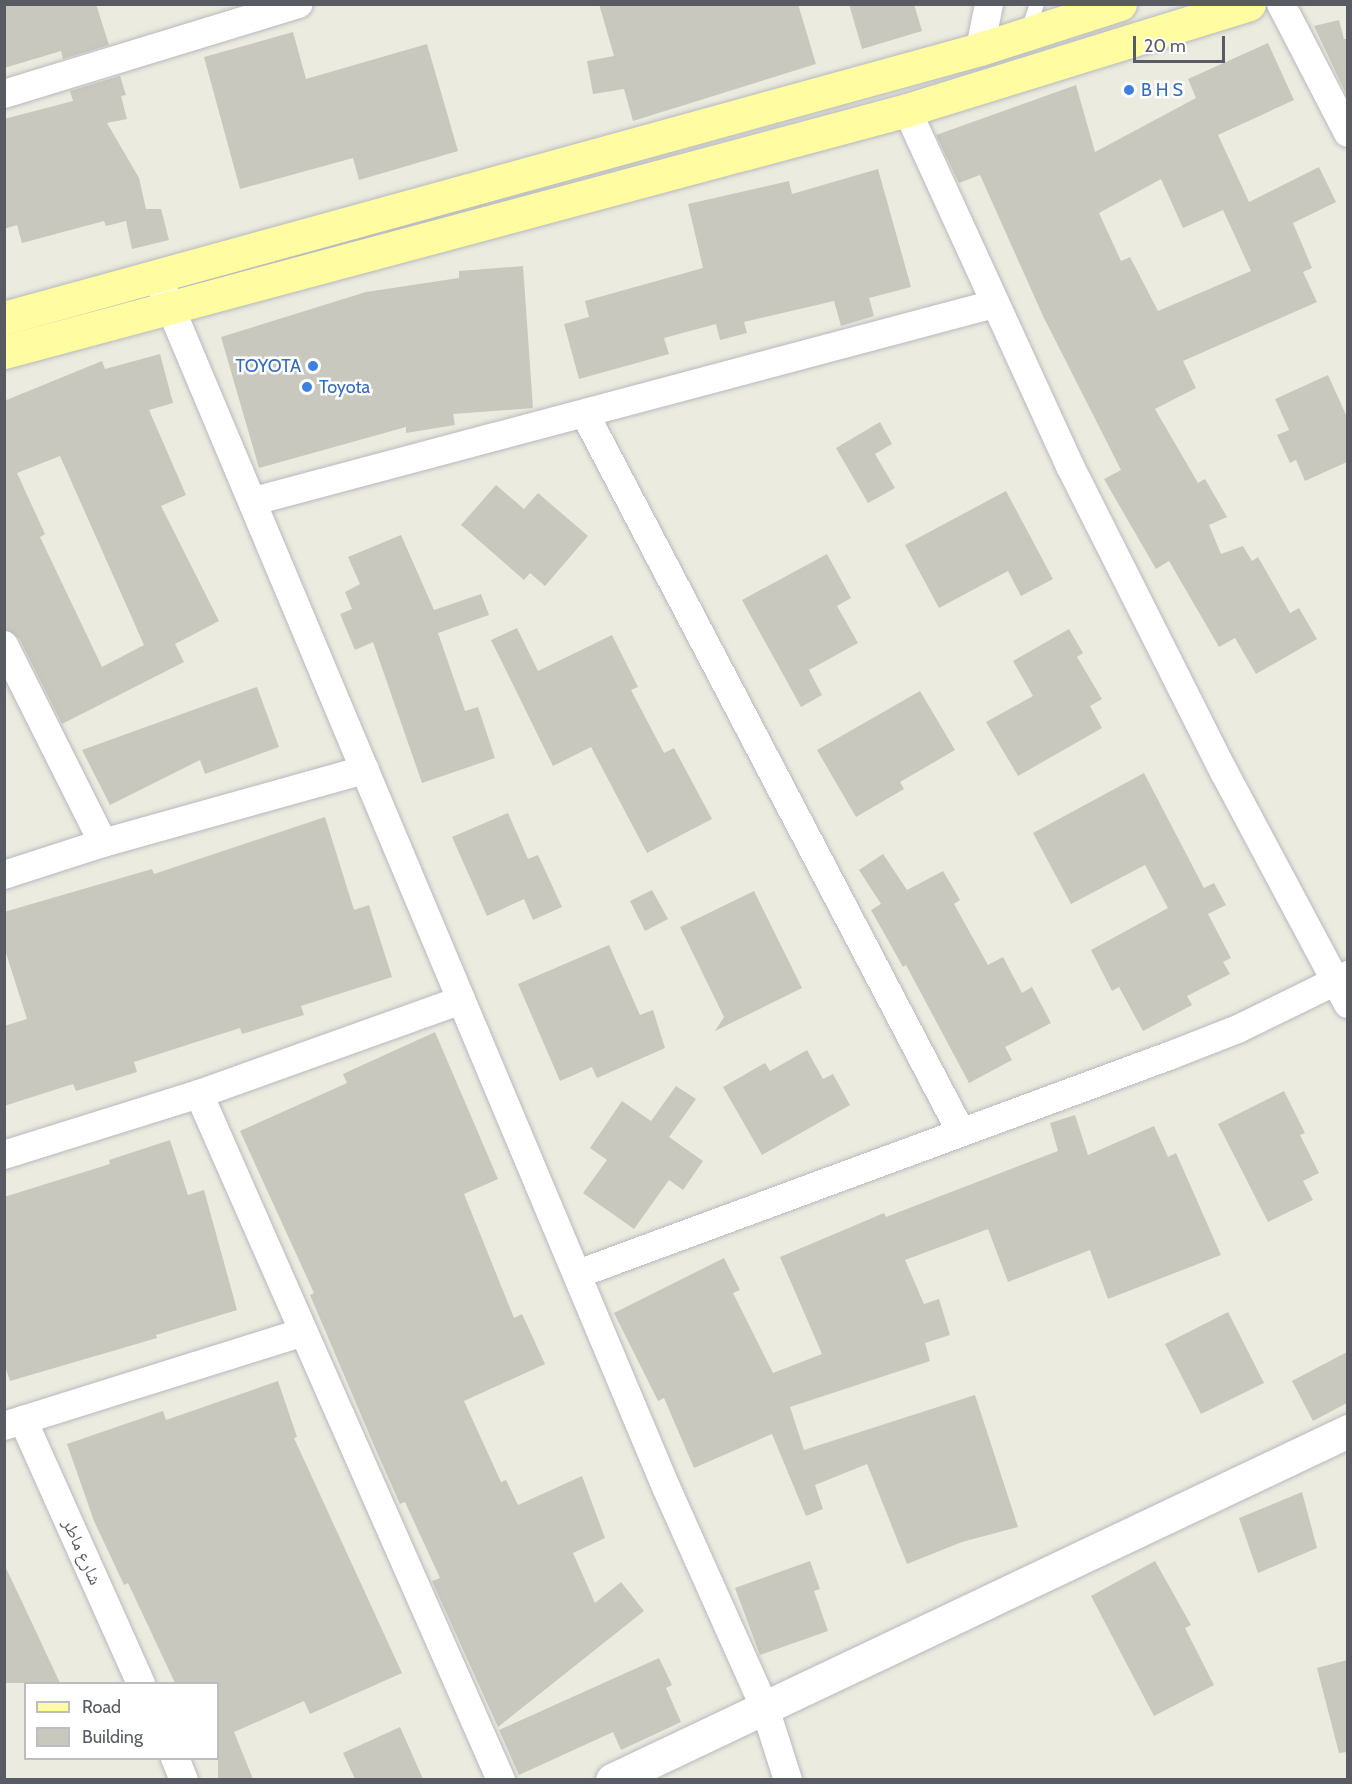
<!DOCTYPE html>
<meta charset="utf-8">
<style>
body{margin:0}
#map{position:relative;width:1352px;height:1784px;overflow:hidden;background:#ecebdf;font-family:Cabin,"Noto Naskh Arabic",sans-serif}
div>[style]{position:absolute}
.building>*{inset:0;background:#c9c8be}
.roads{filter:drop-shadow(0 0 2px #b7b9bf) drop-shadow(0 0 2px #b7b9bf)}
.service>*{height:14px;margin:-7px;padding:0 7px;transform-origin:7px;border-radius:7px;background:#fff}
.minor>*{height:28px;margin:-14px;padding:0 14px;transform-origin:14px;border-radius:14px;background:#fff}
.secondary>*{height:33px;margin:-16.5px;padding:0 16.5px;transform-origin:16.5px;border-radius:16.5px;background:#fff}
.primary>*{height:33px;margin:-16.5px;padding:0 16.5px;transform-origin:16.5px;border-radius:16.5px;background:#fffca1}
.dots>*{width:16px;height:16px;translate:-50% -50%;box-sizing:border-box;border:3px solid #fff;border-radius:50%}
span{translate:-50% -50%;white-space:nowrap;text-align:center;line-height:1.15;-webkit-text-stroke:5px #fff;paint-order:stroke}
.shop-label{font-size:18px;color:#366cbe}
.left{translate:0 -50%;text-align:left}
.right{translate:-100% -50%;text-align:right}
.street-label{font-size:18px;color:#585b61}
.frame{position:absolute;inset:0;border:6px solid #585b61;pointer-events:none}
.legend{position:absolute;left:24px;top:1682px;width:195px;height:78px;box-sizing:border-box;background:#fff;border:2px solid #bcbdc0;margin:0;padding:8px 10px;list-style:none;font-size:18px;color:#585b61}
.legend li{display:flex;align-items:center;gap:12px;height:30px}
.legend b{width:30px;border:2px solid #bcbdc0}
.scale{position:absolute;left:1133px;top:36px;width:92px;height:27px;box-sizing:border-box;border:3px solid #585b61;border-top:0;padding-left:8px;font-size:18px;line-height:21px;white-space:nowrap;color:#585b61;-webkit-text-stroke:4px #fff;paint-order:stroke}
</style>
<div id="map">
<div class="building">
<i style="clip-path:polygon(4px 4px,96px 4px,109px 45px,63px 59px,61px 51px,4px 68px)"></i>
<i style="clip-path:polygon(599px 4px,798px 4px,816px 64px,633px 121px,624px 89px,593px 94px,587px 61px,614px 56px)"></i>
<i style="clip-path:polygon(849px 4px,914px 4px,922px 31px,862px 49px)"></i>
<i style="clip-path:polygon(1339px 20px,1344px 39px,1347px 39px,1347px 96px,1314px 26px)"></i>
<i style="clip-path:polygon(293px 32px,306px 79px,427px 44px,458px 151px,359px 180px,353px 158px,240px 189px,204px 57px)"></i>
<i style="clip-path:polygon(evenodd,1268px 43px,1294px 100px,1218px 135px,1249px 202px,1319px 167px,1336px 202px,1293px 223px,1312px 268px,1303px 272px,1317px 302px,1183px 361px,1196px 388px,1155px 409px,1198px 483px,1205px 479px,1227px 517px,1209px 525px,1221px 554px,1243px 546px,1252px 561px,1258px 557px,1290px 613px,1299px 608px,1317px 639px,1256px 674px,1235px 638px,1219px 647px,1169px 561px,1156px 569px,1104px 479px,1121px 470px,1043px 316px,980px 175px,959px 183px,936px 135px,1076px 85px,1095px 152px,1196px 98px,1188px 79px,1268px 43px,1161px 179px,1183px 228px,1223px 210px,1251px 271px,1158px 311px,1130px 257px,1121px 261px,1099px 213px,1161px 179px)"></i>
<i style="clip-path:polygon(120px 76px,126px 95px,121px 96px,127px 119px,107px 123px,139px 178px,146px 209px,161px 209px,169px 240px,132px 249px,126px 221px,106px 226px,104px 221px,22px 243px,17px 225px,4px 229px,4px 119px,73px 101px,70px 91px)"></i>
<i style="clip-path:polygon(878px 169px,911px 287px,869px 298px,874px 316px,841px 326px,834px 301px,744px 322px,747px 333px,720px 340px,716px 324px,664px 338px,669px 354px,579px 379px,564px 324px,589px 317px,585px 301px,703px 268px,688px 204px,789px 181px,792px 194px)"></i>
<i style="clip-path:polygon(523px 266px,533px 408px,453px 414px,455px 425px,406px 433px,406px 427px,259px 468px,221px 337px,366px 292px,459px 278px,459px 271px)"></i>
<i style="clip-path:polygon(evenodd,160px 354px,173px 403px,149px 410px,186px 495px,161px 506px,219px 621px,175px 644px,184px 662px,62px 724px,19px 638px,4px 629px,4px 401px,102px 361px,105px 369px,160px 354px,60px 456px,144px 645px,102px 667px,40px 537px,45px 534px,17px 473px,60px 456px)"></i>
<i style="clip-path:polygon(1328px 375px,1347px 417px,1347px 462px,1305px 481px,1296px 460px,1290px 463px,1277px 435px,1289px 430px,1275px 399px)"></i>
<i style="clip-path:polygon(880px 422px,892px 444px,875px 454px,895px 488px,868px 503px,836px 448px)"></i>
<i style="clip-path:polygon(496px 485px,524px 509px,538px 493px,588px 536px,545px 586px,530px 573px,524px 580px,461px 525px)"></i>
<i style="clip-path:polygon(1006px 491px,1053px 579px,1021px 596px,1008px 571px,939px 608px,905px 545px)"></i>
<i style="clip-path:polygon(401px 535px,434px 610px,481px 594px,489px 615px,438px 633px,465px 711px,478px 707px,495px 758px,422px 783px,373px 642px,355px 650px,340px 614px,352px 609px,345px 592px,360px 584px,348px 557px)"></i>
<i style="clip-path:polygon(827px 554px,851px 598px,837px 606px,858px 643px,809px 670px,822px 695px,801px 707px,742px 600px)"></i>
<i style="clip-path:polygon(517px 628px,538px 671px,612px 635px,638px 687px,631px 690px,664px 753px,674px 748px,712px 819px,647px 853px,591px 747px,553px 766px,491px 640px)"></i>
<i style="clip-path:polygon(1069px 629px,1083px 653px,1077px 657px,1102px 699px,1090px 706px,1102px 728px,1018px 776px,986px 722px,1033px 696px,1013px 661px)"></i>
<i style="clip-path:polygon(257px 687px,279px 747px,205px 774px,200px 760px,110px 805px,82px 750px)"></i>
<i style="clip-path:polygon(920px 691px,955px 750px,900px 782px,904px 789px,856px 817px,817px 750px)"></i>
<i style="clip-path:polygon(1144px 773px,1204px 888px,1214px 883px,1226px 905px,1208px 914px,1231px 958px,1223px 962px,1230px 974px,1187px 996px,1192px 1005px,1143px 1031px,1119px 987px,1112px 991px,1091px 950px,1168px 908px,1145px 865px,1071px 904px,1033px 833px)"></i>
<i style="clip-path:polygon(508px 813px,528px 859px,538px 855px,562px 907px,533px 920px,524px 899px,487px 916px,452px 837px)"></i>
<i style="clip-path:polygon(325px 817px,354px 910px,369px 905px,392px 977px,301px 1006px,304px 1015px,242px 1034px,240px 1028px,134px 1062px,137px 1072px,76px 1091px,73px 1084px,4px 1106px,4px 1026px,27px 1019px,4px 947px,4px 912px,152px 869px,154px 874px)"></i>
<i style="clip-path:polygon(883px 854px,907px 890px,943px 871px,960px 900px,954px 904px,988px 965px,1003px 957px,1022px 993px,1032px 987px,1051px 1023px,1005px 1047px,1012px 1060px,969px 1083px,906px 965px,903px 967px,871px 910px,881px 904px,859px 870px)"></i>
<i style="clip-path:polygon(652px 890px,668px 919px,645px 931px,630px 901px)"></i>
<i style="clip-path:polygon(754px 891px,802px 988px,715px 1031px,724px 1017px,680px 927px)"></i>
<i style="clip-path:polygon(609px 945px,640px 1015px,653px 1010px,665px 1048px,597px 1078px,592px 1067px,560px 1081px,518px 984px)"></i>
<i style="clip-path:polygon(435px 1032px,498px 1179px,464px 1194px,514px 1318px,522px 1314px,545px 1364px,464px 1401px,501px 1482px,506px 1480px,518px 1505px,582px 1476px,605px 1538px,573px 1553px,595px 1603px,621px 1582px,644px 1611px,498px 1727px,432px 1581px,440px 1578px,405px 1502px,400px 1504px,376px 1450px,310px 1295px,314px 1293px,240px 1131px,347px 1083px,343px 1074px)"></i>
<i style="clip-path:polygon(807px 1050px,823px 1079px,833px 1074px,850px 1105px,762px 1155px,723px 1087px,765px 1063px,770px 1071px)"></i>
<i style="clip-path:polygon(676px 1086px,696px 1099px,669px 1137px,703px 1161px,683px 1190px,669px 1180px,634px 1229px,583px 1193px,607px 1160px,590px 1148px,622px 1101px,651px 1121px)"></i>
<i style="clip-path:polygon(1284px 1091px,1305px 1133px,1300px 1135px,1319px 1173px,1303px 1181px,1313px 1200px,1268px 1222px,1218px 1124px)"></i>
<i style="clip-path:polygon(1075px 1115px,1088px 1155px,1154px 1126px,1168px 1157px,1176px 1153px,1221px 1255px,1108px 1299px,1090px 1250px,1008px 1282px,988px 1229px,905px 1260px,924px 1304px,939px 1299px,950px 1335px,925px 1343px,930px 1361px,790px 1407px,804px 1450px,975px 1395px,1018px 1527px,962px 1542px,907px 1564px,867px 1464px,815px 1485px,823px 1509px,806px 1516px,772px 1434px,694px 1468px,664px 1398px,658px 1401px,614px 1313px,724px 1258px,740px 1290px,733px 1293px,773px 1373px,822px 1354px,780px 1257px,884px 1213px,886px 1217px,1058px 1151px,1050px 1123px)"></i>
<i style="clip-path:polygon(170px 1140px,188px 1195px,204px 1190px,237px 1310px,156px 1335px,157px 1338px,10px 1381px,4px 1364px,4px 1197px,110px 1164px,109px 1160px)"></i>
<i style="clip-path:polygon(1228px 1312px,1264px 1383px,1201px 1414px,1165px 1344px)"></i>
<i style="clip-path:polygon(1347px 1352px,1347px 1403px,1313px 1421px,1292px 1381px)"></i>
<i style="clip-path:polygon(278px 1381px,297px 1437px,294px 1438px,402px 1673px,310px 1714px,304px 1701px,234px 1732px,253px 1779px,218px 1779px,218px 1683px,175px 1683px,128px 1583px,124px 1585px,94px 1521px,67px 1444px,163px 1411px,166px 1420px)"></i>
<i style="clip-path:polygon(1302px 1492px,1317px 1548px,1258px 1573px,1239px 1518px)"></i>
<i style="clip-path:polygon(810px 1561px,820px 1589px,814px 1591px,828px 1631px,760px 1655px,735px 1588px)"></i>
<i style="clip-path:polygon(1155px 1561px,1191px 1625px,1185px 1628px,1214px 1685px,1154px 1716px,1091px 1596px)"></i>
<i style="clip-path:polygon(4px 1564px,24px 1606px,60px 1683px,4px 1683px)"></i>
<i style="clip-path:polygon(659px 1658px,672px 1685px,666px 1688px,681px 1722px,621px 1750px,613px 1732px,519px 1775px,499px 1730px)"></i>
<i style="clip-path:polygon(1347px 1660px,1347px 1752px,1339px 1753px,1317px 1668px)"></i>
<i style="clip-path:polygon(400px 1727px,423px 1779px,355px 1779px,343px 1753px)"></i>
</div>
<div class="roads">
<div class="service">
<i style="left:1028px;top:30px;width:28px;rotate:-71deg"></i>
</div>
<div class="minor">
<i style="left:1281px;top:4px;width:145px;rotate:62.6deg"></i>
<i style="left:980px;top:49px;width:46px;rotate:-78.7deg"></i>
<i style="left:4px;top:94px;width:308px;rotate:-17deg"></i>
<i style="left:907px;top:110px;width:392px;rotate:65.4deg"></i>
<i style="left:1070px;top:466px;width:343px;rotate:63.3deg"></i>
<i style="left:1224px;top:772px;width:263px;rotate:61.9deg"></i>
<i style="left:158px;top:278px;width:1311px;rotate:67.21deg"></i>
<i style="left:666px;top:1487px;width:242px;rotate:65.9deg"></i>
<i style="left:765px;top:1708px;width:76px;rotate:72.3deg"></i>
<i style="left:585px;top:414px;width:810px;rotate:62.36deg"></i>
<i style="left:254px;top:501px;width:766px;rotate:-14.91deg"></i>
<i style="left:4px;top:645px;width:221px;rotate:63.4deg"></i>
<i style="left:4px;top:875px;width:104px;rotate:-17.9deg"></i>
<i style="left:103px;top:843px;width:272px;rotate:-15.6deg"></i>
<i style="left:199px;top:1094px;width:750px;rotate:66.24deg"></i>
<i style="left:4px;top:1155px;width:204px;rotate:-17.4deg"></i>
<i style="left:199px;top:1094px;width:278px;rotate:-19.7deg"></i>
<i style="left:578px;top:1274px;width:630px;rotate:-20.25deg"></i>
<i style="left:1169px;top:1056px;width:74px;rotate:-21.4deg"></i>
<i style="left:1238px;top:1029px;width:123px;rotate:-26.1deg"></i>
<i style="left:23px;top:1420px;width:289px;rotate:65.9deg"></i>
<i style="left:4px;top:1426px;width:314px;rotate:-17.4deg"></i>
<i style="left:175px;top:1758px;width:24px;rotate:68deg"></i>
</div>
<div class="secondary">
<i style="left:612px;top:1780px;width:815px;rotate:-25.37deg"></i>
</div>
<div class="primary">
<i style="left:4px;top:318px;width:1012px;rotate:-15.41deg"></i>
<i style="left:980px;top:49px;width:147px;rotate:-17.8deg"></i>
<i style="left:4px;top:352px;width:935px;rotate:-15deg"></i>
<i style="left:907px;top:110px;width:358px;rotate:-17.2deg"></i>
</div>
</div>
<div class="dots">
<i style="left:1129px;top:90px;background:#3f7fe0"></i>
<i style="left:313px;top:366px;background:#3f7fe0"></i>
<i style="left:307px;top:387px;background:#3f7fe0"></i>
</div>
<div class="shop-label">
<span class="left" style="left:1141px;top:90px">B H S</span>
<span class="right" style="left:301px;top:366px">TOYOTA</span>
<span class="left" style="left:319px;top:387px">Toyota</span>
</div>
<div class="street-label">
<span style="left:82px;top:1552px;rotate:66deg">شارع ماطر</span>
</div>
<div class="frame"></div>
<ul class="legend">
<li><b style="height:8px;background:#fffca1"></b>Road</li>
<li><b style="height:16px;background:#c9c8be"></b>Building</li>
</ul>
<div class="scale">20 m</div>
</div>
